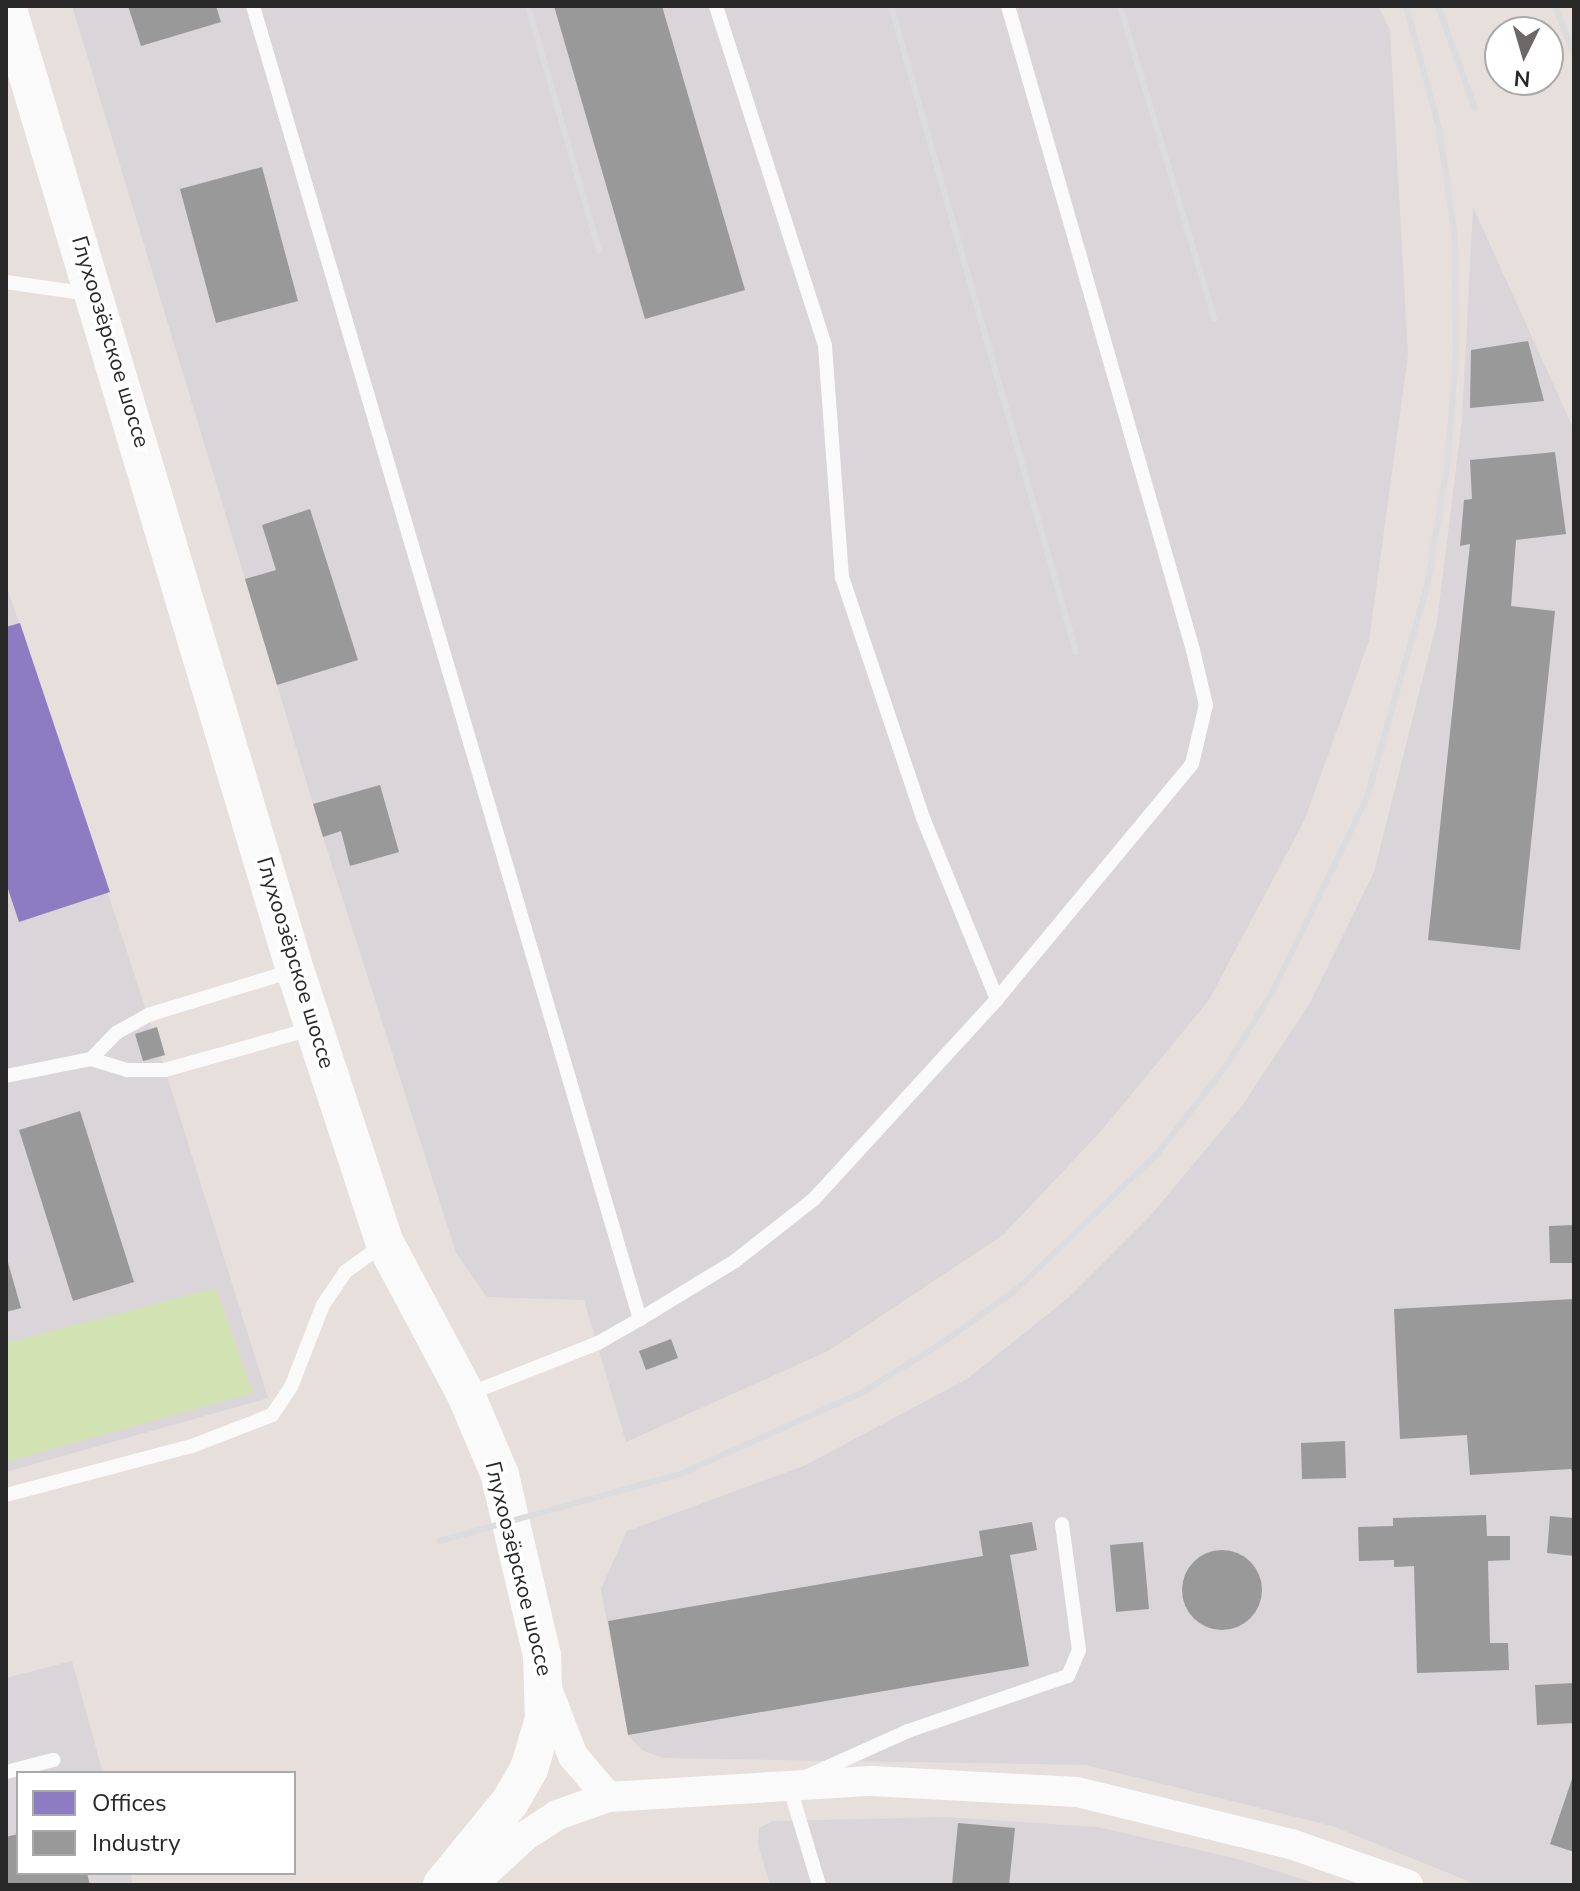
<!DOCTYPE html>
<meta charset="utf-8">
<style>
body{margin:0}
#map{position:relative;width:1580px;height:1891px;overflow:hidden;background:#e7dfdc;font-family:"Nunito Sans",sans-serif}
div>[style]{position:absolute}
.industrial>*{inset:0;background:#d9d5d9}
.green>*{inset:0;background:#d3e2b3}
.offices>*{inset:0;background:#8e7cc3}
.industry>*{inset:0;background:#999}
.round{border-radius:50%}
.service>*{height:14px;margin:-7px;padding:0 7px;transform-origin:7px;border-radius:7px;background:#fbfafa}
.minor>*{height:30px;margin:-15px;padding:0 15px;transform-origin:15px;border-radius:15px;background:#fbfafa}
.tertiary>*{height:38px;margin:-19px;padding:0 19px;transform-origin:19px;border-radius:19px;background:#fbfafa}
.rail>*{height:6px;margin:-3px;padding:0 3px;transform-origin:3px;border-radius:3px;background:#dcdcde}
span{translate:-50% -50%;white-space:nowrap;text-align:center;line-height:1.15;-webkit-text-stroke:8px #fff;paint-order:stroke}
.street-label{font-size:22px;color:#282828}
.frame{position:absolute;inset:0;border:8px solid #282828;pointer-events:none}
.legend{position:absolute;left:16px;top:1771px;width:280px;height:104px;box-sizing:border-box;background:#fff;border:2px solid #a9a9a9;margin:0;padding:10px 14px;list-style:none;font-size:24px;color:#282828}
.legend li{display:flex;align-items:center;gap:16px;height:40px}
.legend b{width:40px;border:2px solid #a9a9a9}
.north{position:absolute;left:1484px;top:16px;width:80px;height:80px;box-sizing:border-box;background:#fff;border:2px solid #a9a9a9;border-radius:50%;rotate:185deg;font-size:22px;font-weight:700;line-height:32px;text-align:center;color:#282828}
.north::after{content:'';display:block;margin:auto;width:28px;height:36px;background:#6b6867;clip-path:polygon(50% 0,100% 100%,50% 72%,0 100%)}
</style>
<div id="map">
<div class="industrial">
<i style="clip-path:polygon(72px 6px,1378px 6px,1390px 30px,1408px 355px,1369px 641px,1305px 819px,1209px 1000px,1102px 1130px,1003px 1235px,828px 1351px,626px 1442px,584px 1300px,487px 1297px,456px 1253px,323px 837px)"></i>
<i style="clip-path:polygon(1473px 207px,1574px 430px,1574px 1885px,1478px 1885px,1332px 1826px,1086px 1765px,663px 1758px,642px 1750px,628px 1735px,601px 1589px,627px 1531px,806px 1465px,967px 1379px,1068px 1298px,1152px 1214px,1242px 1106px,1310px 1003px,1374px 872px,1437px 622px,1462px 420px)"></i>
<i style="clip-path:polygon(6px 584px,152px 1028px,157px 1027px,165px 1055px,161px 1057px,268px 1398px,6px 1472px)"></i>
<i style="clip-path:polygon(72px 1661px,103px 1773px,18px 1773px,18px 1873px,130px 1873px,133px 1885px,6px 1885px,6px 1678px)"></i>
<i style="clip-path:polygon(945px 1817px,1097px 1827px,1238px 1859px,1321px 1885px,770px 1885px,758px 1844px,759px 1828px,773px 1821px)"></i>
</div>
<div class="green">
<i style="clip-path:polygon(216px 1288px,253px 1393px,6px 1462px,6px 1343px)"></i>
</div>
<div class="offices">
<i style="clip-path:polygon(20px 623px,110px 892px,19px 922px,6px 883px,6px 627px)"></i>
</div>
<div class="industry">
<i style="clip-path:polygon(128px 6px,216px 6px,221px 22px,141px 46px)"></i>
<i style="clip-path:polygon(554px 6px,662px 6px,745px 290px,645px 319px)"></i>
<i style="clip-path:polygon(262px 167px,298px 301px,216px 323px,180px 189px)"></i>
<i style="clip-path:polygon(1528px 341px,1544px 401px,1470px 408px,1471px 350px)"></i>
<i style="clip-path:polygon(1555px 452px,1566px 534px,1516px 540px,1511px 606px,1555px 611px,1520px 950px,1428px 940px,1470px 544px,1460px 546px,1464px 500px,1472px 499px,1470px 460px)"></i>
<i style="clip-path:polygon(310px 509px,358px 660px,277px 685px,245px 579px,276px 570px,262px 525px)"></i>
<i style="clip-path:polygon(380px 785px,399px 852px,350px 866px,341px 831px,323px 837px,313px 804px)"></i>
<i style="clip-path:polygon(157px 1027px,165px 1055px,143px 1061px,135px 1034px)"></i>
<i style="clip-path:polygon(80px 1111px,134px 1282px,73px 1301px,19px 1130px)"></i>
<i style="clip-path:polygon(1574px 1225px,1574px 1263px,1550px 1263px,1549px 1226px)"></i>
<i style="clip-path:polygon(7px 1259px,21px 1308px,6px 1312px,6px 1260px)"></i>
<i style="clip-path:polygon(1574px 1299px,1574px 1477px,1571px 1469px,1470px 1475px,1467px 1435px,1400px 1439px,1394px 1309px)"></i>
<i style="clip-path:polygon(671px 1339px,678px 1358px,646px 1370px,639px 1351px)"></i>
<i style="clip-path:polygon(1345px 1441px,1346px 1478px,1302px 1479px,1301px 1443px)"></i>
<i style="clip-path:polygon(1486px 1515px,1487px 1536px,1510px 1536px,1510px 1560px,1488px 1561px,1490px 1643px,1508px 1643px,1509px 1670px,1417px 1673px,1414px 1566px,1394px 1567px,1394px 1560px,1359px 1561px,1358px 1527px,1393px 1526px,1393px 1518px)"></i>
<i style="clip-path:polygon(1550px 1516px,1574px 1518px,1574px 1556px,1547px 1553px)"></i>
<i style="clip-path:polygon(1032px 1522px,1037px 1550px,1010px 1555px,1029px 1666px,628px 1735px,608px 1621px,983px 1556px,979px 1531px)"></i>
<i style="clip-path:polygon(1143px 1542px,1149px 1609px,1116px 1612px,1110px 1545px)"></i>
<i class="round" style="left:1182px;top:1550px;width:80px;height:80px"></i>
<i style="clip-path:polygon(1574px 1683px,1574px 1723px,1537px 1725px,1535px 1685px)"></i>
<i style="clip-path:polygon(1574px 1773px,1574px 1852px,1550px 1844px)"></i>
<i style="clip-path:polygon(958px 1823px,1015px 1828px,1009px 1885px,952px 1885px)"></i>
<i style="clip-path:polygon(18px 1834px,18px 1873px,87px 1873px,90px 1885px,6px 1885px,6px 1837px)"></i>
</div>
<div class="service">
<i style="left:253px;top:6px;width:1369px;rotate:73.58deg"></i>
<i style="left:640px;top:1319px;width:48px;rotate:150.3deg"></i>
<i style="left:598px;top:1343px;width:142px;rotate:158.5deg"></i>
<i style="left:716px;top:6px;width:357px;rotate:72.2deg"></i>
<i style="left:825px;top:346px;width:232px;rotate:85.8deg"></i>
<i style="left:842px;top:577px;width:254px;rotate:71.4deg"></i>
<i style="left:923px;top:818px;width:196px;rotate:67.8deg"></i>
<i style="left:6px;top:282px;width:84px;rotate:8.2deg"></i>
<i style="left:91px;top:1059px;width:36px;rotate:-46deg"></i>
<i style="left:116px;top:1033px;width:37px;rotate:-29deg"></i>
<i style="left:148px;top:1015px;width:151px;rotate:-17deg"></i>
<i style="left:6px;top:1076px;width:87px;rotate:-11.3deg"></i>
<i style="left:91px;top:1059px;width:38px;rotate:17deg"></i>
<i style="left:127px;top:1070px;width:38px"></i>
<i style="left:165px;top:1070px;width:155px;rotate:-15.7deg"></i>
<i style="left:640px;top:1319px;width:111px;rotate:-31.4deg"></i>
<i style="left:735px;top:1261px;width:100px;rotate:-38.1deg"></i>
<i style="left:814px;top:1199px;width:271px;rotate:-47.5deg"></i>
<i style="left:997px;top:999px;width:305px;rotate:-50.3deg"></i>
<i style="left:1192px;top:764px;width:61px;rotate:-76.7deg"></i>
<i style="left:1206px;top:705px;width:57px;rotate:-103.3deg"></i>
<i style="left:1193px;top:650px;width:670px;rotate:-106.03deg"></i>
<i style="left:6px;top:1495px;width:192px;rotate:-14.8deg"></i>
<i style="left:192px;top:1446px;width:86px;rotate:-21.2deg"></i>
<i style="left:272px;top:1415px;width:34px;rotate:-56deg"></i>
<i style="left:291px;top:1387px;width:88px;rotate:-68.7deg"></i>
<i style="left:323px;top:1305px;width:40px;rotate:-56deg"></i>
<i style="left:345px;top:1272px;width:48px;rotate:-35.7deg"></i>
<i style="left:6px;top:1772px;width:49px;rotate:-14.3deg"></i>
<i style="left:808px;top:1776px;width:110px;rotate:-24.2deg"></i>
<i style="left:908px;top:1731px;width:169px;rotate:-19deg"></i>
<i style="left:1068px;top:1676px;width:28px;rotate:-67deg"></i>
<i style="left:1079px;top:1650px;width:127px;rotate:-97.7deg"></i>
<i style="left:789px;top:1785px;width:104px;rotate:73.3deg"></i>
</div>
<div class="minor">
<i style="left:547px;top:1689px;width:72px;rotate:68.8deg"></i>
<i style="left:573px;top:1756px;width:54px;rotate:49.5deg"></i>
<i style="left:472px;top:1885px;width:72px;rotate:-42.8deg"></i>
<i style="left:525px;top:1836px;width:38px;rotate:-33deg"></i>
<i style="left:557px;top:1815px;width:54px;rotate:-19.4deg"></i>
<i style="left:608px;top:1797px;width:264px;rotate:-3.5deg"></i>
<i style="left:872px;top:1781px;width:205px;rotate:3.1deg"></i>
<i style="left:1077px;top:1792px;width:220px;rotate:13.7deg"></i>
<i style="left:1291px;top:1844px;width:124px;rotate:19.3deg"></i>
</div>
<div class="tertiary">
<i style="left:7px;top:6px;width:1006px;rotate:73.37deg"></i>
<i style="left:295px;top:970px;width:287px;rotate:71.8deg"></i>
<i style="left:385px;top:1243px;width:172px;rotate:61.9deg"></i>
<i style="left:466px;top:1395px;width:87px;rotate:67deg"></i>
<i style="left:500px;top:1475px;width:76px;rotate:77.1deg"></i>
<i style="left:517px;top:1549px;width:110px;rotate:76.8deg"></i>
<i style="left:542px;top:1656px;width:63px;rotate:88.2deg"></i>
<i style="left:544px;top:1719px;width:52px;rotate:106.7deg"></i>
<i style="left:529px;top:1769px;width:39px;rotate:120deg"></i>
<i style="left:509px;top:1803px;width:106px;rotate:129.3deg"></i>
</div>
<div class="rail">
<i style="left:528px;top:6px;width:254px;rotate:73.8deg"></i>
<i style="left:891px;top:6px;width:672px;rotate:74.02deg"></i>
<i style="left:1120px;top:6px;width:326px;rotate:73.2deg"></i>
<i style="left:1438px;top:6px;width:109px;rotate:70.2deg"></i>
<i style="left:1555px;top:6px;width:53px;rotate:68.8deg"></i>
<i style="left:439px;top:1541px;width:250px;rotate:-15.5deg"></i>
<i style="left:680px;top:1474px;width:198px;rotate:-24.1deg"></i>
<i style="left:861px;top:1393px;width:95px;rotate:-31.7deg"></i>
<i style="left:942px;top:1343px;width:92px;rotate:-35.8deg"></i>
<i style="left:1017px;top:1289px;width:196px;rotate:-44deg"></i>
<i style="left:1158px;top:1153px;width:110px;rotate:-52deg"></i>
<i style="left:1226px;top:1066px;width:89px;rotate:-57.9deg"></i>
<i style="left:1273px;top:991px;width:216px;rotate:-64.1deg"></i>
<i style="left:1367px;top:797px;width:219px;rotate:-74.1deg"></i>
<i style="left:1427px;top:586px;width:127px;rotate:-80.5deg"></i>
<i style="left:1448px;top:461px;width:110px;rotate:-85.8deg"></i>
<i style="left:1456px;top:351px;width:121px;rotate:-90.9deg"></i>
<i style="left:1454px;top:230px;width:103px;rotate:-98.4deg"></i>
<i style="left:1439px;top:128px;width:126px;rotate:-105.1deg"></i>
</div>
<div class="street-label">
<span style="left:110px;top:342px;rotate:73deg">Глухоозёрское шоссе</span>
<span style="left:295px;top:963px;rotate:73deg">Глухоозёрское шоссе</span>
<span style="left:518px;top:1569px;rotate:76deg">Глухоозёрское шоссе</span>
</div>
<div class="frame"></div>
<ul class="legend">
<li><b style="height:22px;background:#8e7cc3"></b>Offices</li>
<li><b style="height:22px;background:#999"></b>Industry</li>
</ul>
<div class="north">N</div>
</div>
